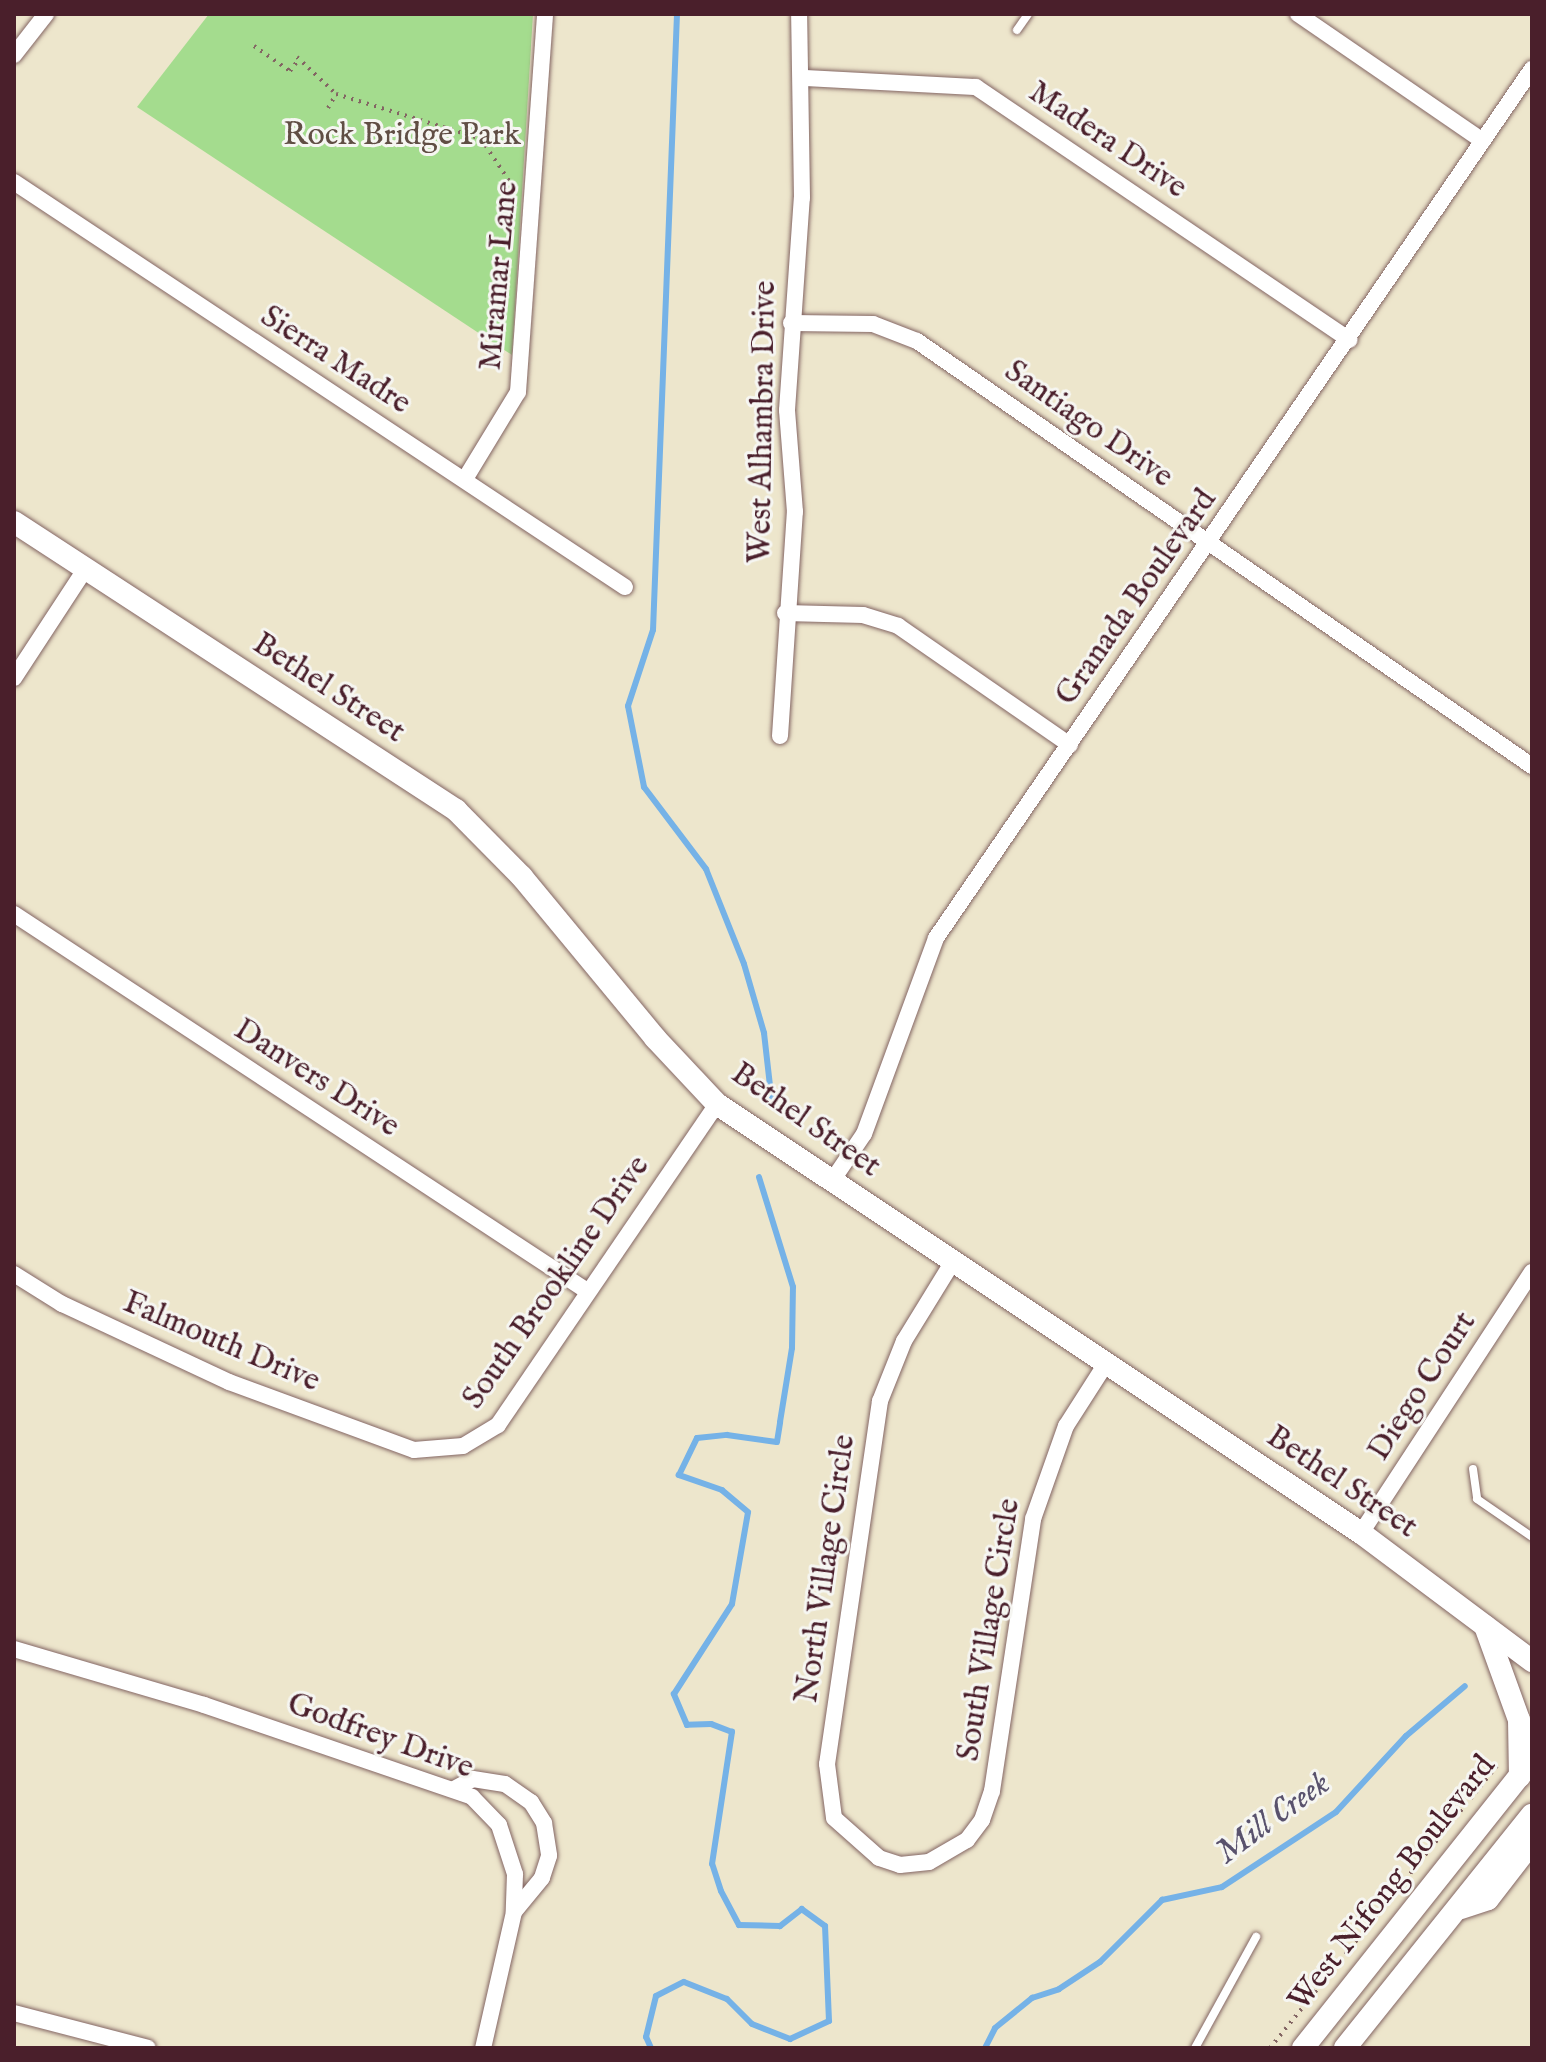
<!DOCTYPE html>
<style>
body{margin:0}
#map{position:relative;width:1546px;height:2062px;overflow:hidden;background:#ede6cc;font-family:"IM FELL English",serif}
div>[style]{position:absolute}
.green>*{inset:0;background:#a4dc8e}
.stream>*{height:6px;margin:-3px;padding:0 3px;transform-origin:3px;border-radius:3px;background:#75b2e7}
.path>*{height:4px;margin-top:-2px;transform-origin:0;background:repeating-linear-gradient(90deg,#836563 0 2px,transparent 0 8px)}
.roads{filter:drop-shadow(0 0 2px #836563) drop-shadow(0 0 2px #836563)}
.lane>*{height:8px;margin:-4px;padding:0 4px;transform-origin:4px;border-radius:4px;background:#fff}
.street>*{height:16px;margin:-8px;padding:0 8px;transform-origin:8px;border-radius:8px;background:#fff}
.secondary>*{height:22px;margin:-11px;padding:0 11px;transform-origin:11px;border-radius:11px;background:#fff}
span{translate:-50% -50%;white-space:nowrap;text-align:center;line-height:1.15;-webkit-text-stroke:6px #f6f6f2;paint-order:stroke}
.park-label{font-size:32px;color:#604e44}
.street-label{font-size:32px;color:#4a1f2b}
.water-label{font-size:34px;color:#59526d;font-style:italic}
.frame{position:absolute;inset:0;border:16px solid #4a1f2b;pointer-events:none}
</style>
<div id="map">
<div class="green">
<i style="clip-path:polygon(209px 14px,533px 14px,512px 355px,137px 107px)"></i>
</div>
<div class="stream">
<i style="left:677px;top:14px;width:616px;rotate:92.23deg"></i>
<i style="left:653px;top:630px;width:80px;rotate:108.2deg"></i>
<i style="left:628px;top:706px;width:83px;rotate:78.8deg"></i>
<i style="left:644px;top:787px;width:103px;rotate:52.9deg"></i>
<i style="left:706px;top:869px;width:102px;rotate:68.2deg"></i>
<i style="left:744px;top:964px;width:72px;rotate:73.8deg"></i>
<i style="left:764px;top:1033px;width:70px;rotate:83.5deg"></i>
<i style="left:651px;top:2048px;width:12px;rotate:-114deg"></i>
<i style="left:646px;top:2037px;width:42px;rotate:-76.3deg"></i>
<i style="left:656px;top:1996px;width:31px;rotate:-27deg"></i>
<i style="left:684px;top:1982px;width:46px;rotate:21.6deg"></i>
<i style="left:727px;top:1999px;width:35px;rotate:45deg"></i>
<i style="left:752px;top:2024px;width:41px;rotate:21.5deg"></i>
<i style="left:790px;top:2039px;width:43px;rotate:-24.8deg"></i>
<i style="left:829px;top:2021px;width:95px;rotate:-92.4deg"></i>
<i style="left:825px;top:1926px;width:29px;rotate:-144deg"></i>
<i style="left:802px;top:1909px;width:28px;rotate:142deg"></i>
<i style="left:780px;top:1926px;width:41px;rotate:-178.6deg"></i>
<i style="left:739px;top:1925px;width:38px;rotate:-118deg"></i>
<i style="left:721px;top:1891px;width:28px;rotate:-108deg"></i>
<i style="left:712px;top:1864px;width:134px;rotate:-81.4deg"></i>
<i style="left:732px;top:1732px;width:22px;rotate:-159deg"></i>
<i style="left:711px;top:1724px;width:24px;rotate:178deg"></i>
<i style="left:687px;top:1725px;width:34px;rotate:-113deg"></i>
<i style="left:674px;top:1694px;width:107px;rotate:-57.2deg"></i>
<i style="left:732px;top:1604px;width:93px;rotate:-80.1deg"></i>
<i style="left:748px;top:1512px;width:34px;rotate:-140deg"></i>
<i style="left:722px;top:1490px;width:46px;rotate:-160.8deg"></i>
<i style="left:679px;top:1475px;width:41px;rotate:-64.1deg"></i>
<i style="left:697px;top:1438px;width:30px;rotate:-6deg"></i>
<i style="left:727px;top:1435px;width:50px;rotate:8deg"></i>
<i style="left:777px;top:1442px;width:20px;rotate:-81deg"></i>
<i style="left:780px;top:1422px;width:75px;rotate:-80.8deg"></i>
<i style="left:792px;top:1348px;width:61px;rotate:-89.1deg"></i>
<i style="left:793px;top:1287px;width:115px;rotate:-107.2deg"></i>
<i style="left:985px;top:2048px;width:22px;rotate:-63deg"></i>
<i style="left:995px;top:2028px;width:48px;rotate:-39deg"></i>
<i style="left:1032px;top:1998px;width:28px;rotate:-18deg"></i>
<i style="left:1059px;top:1989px;width:49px;rotate:-33.4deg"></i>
<i style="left:1100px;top:1962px;width:88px;rotate:-45deg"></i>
<i style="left:1162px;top:1900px;width:61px;rotate:-12.2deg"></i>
<i style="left:1222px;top:1887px;width:136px;rotate:-33.3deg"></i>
<i style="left:1336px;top:1812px;width:103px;rotate:-47.4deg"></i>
<i style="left:1406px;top:1736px;width:77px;rotate:-40.3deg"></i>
</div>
<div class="path">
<i style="left:254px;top:46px;width:44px;rotate:34.8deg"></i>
<i style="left:290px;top:71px;width:15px;rotate:-53deg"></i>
<i style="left:297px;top:57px;width:54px;rotate:43.5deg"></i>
<i style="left:336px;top:94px;width:152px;rotate:17.2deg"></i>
<i style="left:481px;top:139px;width:59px;rotate:56deg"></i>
<i style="left:328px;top:108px;width:16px;rotate:-60deg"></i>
<i style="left:1270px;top:2048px;width:366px;rotate:-51.2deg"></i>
</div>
<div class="roads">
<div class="lane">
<i style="left:1017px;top:30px;width:19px;rotate:-55deg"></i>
<i style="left:1473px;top:1469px;width:30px;rotate:82deg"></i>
<i style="left:1477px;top:1499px;width:67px;rotate:34.6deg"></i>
<i style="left:1195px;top:2048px;width:127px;rotate:-61.2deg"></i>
</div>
<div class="street">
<i style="left:1298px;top:14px;width:224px;rotate:34.5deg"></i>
<i style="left:14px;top:55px;width:52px;rotate:-52deg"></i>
<i style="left:804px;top:78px;width:172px;rotate:3deg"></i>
<i style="left:976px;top:87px;width:451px;rotate:34.1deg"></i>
<i style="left:14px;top:182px;width:733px;rotate:33.54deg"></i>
<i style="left:791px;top:323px;width:82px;rotate:0.7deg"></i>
<i style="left:873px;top:324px;width:47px;rotate:21.1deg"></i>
<i style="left:917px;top:341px;width:748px;rotate:34.65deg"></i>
<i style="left:465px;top:479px;width:102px;rotate:-58.7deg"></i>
<i style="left:518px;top:392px;width:379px;rotate:-85.9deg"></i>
<i style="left:785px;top:613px;width:78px;rotate:1.5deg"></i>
<i style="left:863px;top:615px;width:37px;rotate:17deg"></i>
<i style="left:898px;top:626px;width:209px;rotate:34.7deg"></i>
<i style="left:14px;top:678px;width:128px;rotate:-56.8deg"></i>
<i style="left:780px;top:736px;width:225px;rotate:-86.2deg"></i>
<i style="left:795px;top:512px;width:102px;rotate:-94.5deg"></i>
<i style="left:787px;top:410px;width:213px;rotate:-86deg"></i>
<i style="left:802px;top:198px;width:184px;rotate:-90.9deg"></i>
<i style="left:14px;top:914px;width:686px;rotate:33.34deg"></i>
<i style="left:832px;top:1181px;width:57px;rotate:-55.8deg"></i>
<i style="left:864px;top:1134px;width:209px;rotate:-69.8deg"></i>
<i style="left:936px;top:938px;width:1054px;rotate:-55.56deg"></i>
<i style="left:952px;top:1263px;width:92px;rotate:121.6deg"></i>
<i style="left:904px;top:1341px;width:65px;rotate:111.8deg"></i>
<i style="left:880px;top:1401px;width:367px;rotate:98.3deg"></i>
<i style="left:827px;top:1764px;width:54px;rotate:82.6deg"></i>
<i style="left:834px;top:1818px;width:60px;rotate:41.6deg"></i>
<i style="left:879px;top:1858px;width:22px;rotate:18deg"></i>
<i style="left:900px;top:1865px;width:29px;rotate:-6deg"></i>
<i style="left:929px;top:1862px;width:44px;rotate:-30.1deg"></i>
<i style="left:967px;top:1840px;width:25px;rotate:-53deg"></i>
<i style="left:982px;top:1820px;width:31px;rotate:-71deg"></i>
<i style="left:992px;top:1791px;width:275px;rotate:-81.4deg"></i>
<i style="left:1033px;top:1519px;width:99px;rotate:-70.5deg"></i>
<i style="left:1066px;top:1426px;width:72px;rotate:-57.4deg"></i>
<i style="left:14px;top:1274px;width:57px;rotate:32deg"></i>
<i style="left:62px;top:1304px;width:184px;rotate:25deg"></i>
<i style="left:229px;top:1382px;width:197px;rotate:20.2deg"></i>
<i style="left:414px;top:1450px;width:49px;rotate:-4.7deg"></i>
<i style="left:463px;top:1446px;width:41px;rotate:-31deg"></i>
<i style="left:498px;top:1425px;width:389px;rotate:-55.7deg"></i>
<i style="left:1361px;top:1533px;width:312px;rotate:-56.8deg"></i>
<i style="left:14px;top:1649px;width:198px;rotate:16.4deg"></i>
<i style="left:204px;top:1705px;width:283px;rotate:18.9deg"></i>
<i style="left:472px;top:1797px;width:39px;rotate:46deg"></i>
<i style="left:499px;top:1825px;width:52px;rotate:71.9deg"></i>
<i style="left:515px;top:1874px;width:38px;rotate:92deg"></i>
<i style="left:514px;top:1912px;width:139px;rotate:102.8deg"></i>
<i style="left:454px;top:1789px;width:21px;rotate:-28deg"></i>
<i style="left:473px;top:1779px;width:32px;rotate:9deg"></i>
<i style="left:505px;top:1784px;width:32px;rotate:35deg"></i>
<i style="left:531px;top:1802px;width:25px;rotate:58deg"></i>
<i style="left:544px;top:1823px;width:33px;rotate:81deg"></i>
<i style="left:549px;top:1856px;width:23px;rotate:108deg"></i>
<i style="left:542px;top:1878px;width:44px;rotate:129.5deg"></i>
<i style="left:14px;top:2013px;width:138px;rotate:14.6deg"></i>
</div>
<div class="secondary">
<i style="left:14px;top:522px;width:528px;rotate:33.09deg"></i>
<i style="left:456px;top:810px;width:94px;rotate:45.4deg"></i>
<i style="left:522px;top:877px;width:209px;rotate:50.4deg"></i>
<i style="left:655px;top:1038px;width:91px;rotate:46.8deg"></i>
<i style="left:717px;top:1104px;width:774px;rotate:33.67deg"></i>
<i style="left:1361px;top:1533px;width:214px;rotate:36.8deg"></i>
<i style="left:1485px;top:1626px;width:100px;rotate:70.1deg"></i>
<i style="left:1519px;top:1720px;width:56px;rotate:89deg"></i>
<i style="left:1461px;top:1908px;width:28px;rotate:-18deg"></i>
<i style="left:1488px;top:1899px;width:72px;rotate:-52.3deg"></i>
<i style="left:1303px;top:2048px;width:368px;rotate:-51.5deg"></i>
<i style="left:1345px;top:2048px;width:299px;rotate:-51.3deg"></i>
</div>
</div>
<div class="park-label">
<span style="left:402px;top:136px">Rock Bridge Park</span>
</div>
<div class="street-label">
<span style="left:1107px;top:141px;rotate:34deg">Madera Drive</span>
<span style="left:500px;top:276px;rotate:-85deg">Miramar Lane</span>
<span style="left:335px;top:361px;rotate:33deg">Sierra Madre</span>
<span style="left:764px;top:422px;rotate:-89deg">West Alhambra Drive</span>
<span style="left:1088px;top:425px;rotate:35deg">Santiago Drive</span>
<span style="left:1137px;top:598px;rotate:-55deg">Granada Boulevard</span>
<span style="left:328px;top:689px;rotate:33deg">Bethel Street</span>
<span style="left:316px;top:1079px;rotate:33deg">Danvers Drive</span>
<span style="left:805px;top:1121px;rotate:35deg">Bethel Street</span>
<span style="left:557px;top:1283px;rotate:-55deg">South Brookline Drive</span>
<span style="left:221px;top:1343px;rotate:23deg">Falmouth Drive</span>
<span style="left:1423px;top:1387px;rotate:-57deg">Diego Court</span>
<span style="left:1341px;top:1483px;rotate:34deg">Bethel Street</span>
<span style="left:827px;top:1569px;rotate:-82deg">North Village Circle</span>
<span style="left:990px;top:1630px;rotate:-81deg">South Village Circle</span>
<span style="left:380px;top:1737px;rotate:20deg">Godfrey Drive</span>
<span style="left:1393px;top:1884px;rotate:-52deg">West Nifong Boulevard</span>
</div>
<div class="water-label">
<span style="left:1273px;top:1818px;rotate:-36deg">Mill Creek</span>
</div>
<div class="frame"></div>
</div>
